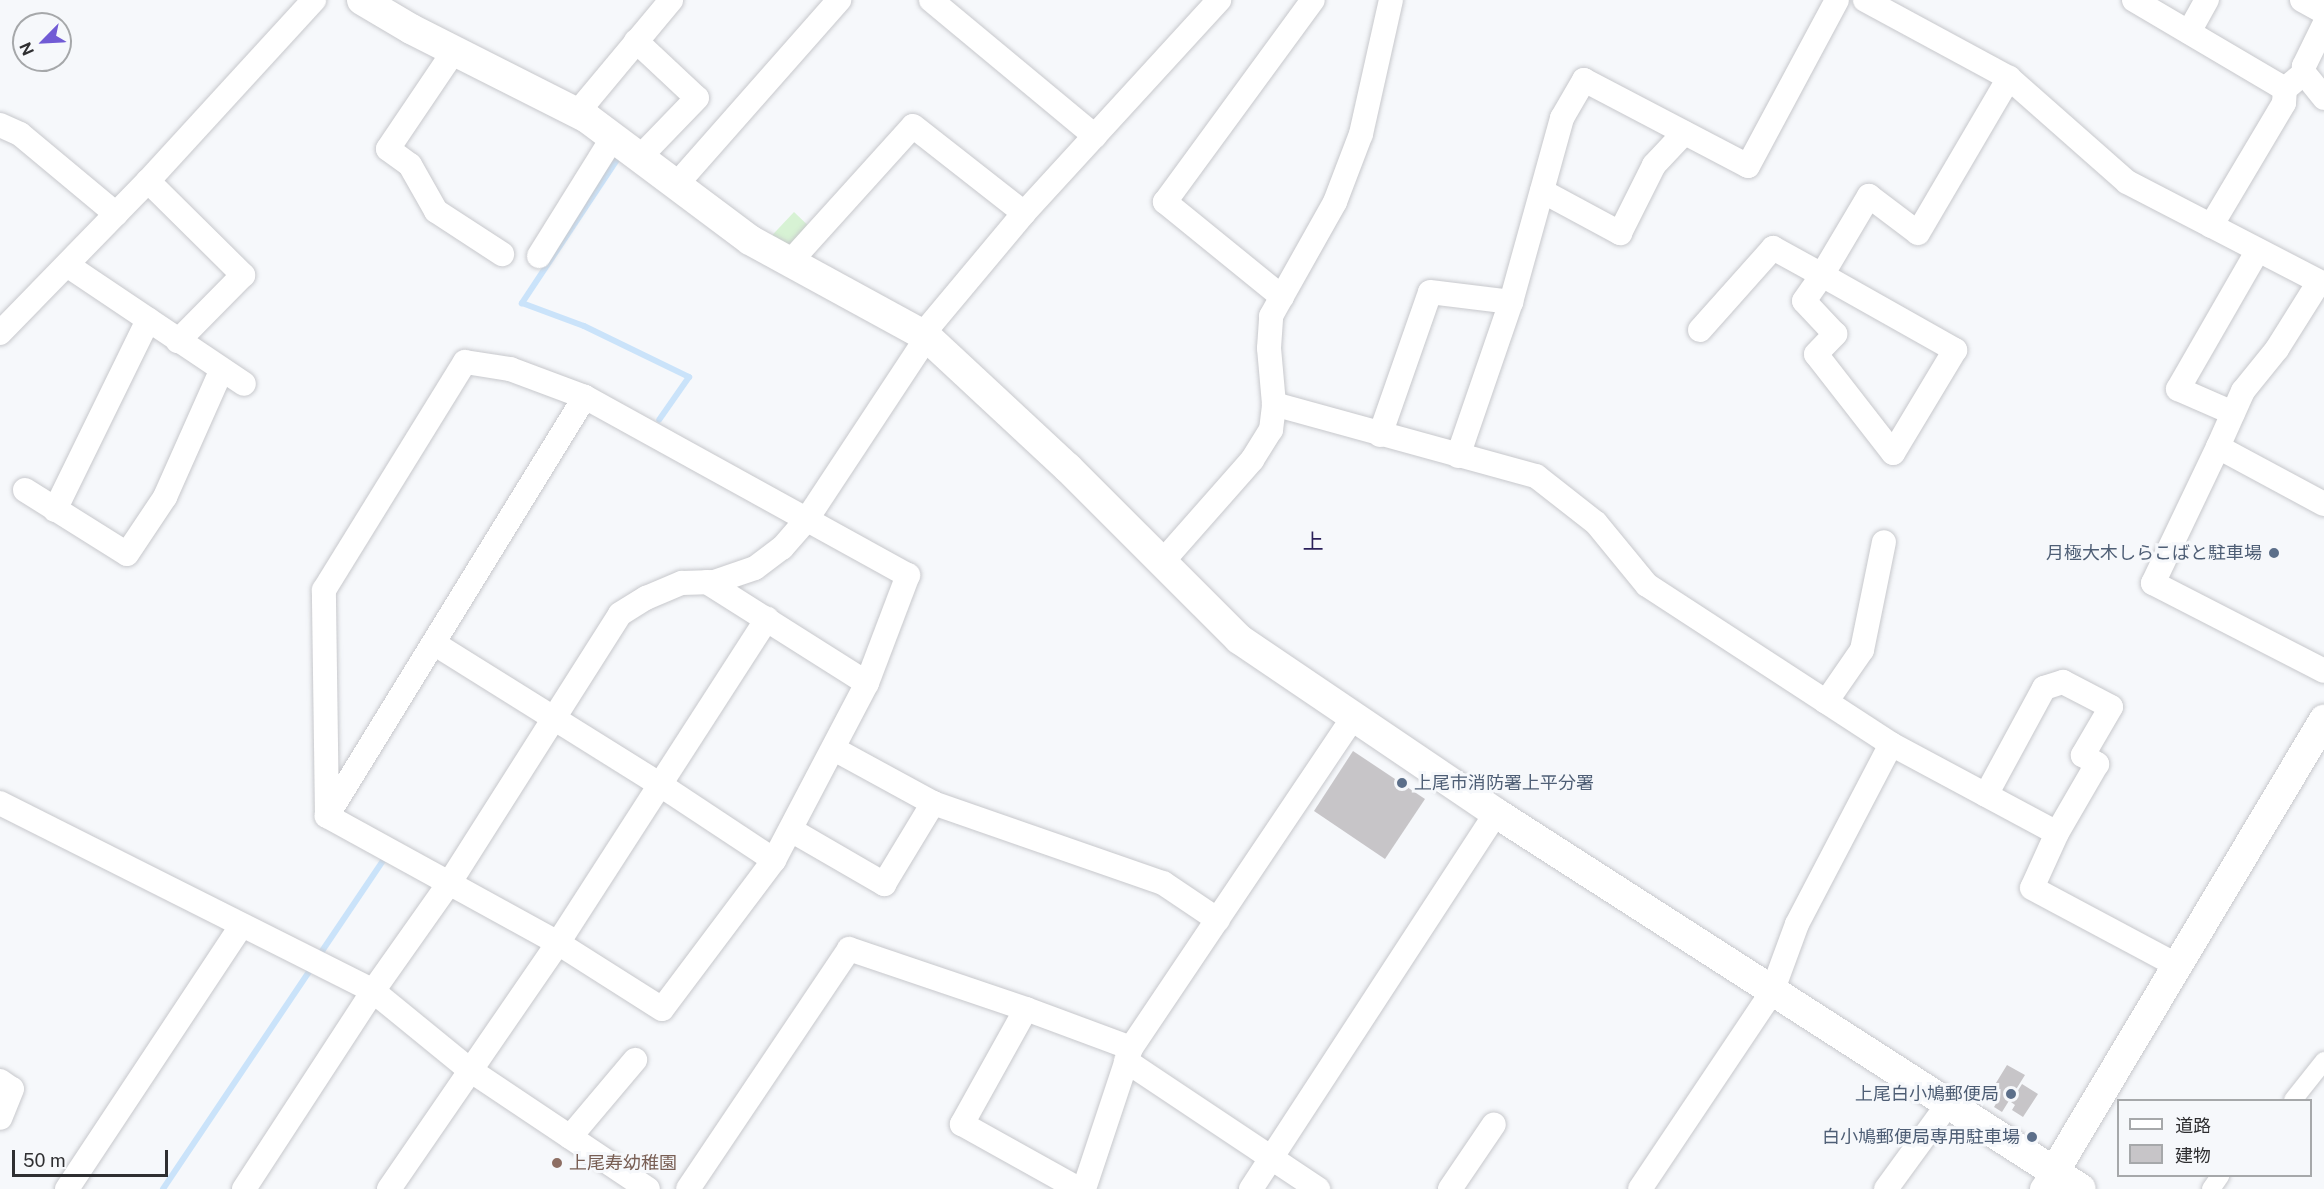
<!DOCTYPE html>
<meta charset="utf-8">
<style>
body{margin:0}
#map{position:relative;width:2324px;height:1189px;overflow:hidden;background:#f6f8fb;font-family:"Public Sans","Noto Sans JP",sans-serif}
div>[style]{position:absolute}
.green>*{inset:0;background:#d7f2d4}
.stream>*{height:6px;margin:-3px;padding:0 3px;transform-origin:3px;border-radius:3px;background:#cae3fa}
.building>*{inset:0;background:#c7c5c8}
.roads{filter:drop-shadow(0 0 2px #c7c8cc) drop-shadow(0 0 2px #c7c8cc)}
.pedestrian>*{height:18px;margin:-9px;padding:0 9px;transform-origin:9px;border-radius:9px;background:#fff}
.minor>*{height:24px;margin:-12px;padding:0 12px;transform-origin:12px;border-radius:12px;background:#fff}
.tertiary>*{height:30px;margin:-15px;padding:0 15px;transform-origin:15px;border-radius:15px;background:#fff}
.dots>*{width:16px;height:16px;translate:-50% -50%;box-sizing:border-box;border:3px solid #f6f8fb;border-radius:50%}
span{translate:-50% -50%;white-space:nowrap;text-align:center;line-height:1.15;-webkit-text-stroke:6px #f6f8fb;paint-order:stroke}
.service-label{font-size:18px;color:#4e5e75}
.right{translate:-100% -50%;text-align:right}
.left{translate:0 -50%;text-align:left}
.education-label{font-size:18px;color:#785e54}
.quarter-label{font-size:21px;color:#2a1f59}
.legend{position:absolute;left:2117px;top:1099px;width:195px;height:78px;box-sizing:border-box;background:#f6f8fb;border:2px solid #a6a8aa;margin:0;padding:8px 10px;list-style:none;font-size:18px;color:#2f2f31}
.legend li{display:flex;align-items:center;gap:12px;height:30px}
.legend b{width:30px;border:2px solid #a6a8aa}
.north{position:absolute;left:12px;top:12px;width:60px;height:60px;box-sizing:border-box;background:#f6f8fb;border:2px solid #a6a8aa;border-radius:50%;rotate:246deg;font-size:16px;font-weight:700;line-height:24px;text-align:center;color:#2f2f31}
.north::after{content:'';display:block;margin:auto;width:21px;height:27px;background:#715bd5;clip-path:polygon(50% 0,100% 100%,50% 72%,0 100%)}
.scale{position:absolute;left:12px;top:1150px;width:156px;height:27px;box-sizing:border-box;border:3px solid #2f2f31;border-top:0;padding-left:8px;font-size:18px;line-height:21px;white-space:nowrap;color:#2f2f31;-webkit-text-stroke:4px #f6f8fb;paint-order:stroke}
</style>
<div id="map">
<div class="green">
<i style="clip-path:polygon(794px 212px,817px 234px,790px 262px,761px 247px)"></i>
</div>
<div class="stream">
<i style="left:620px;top:155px;width:178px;rotate:123.5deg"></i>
<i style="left:522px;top:303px;width:66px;rotate:20.4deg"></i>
<i style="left:584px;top:326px;width:117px;rotate:25.9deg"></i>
<i style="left:689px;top:377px;width:52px;rotate:124.9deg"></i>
<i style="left:318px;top:957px;width:122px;rotate:-56deg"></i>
<i style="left:163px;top:1189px;width:269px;rotate:-56.1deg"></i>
</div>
<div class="building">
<i style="clip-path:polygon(1353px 751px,1425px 799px,1385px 859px,1314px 811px)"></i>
<i style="clip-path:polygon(2007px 1065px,2025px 1075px,2002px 1112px,1994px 1107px,1997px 1102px,1988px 1096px)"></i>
<i style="clip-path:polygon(2022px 1084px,2038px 1094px,2023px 1117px,2012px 1110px,2015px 1105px,2011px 1102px)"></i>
</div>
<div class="roads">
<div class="pedestrian">
<i style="left:2293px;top:1100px;width:50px;rotate:-51.5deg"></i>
<i style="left:2211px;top:1189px;width:16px;rotate:-55deg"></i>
</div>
<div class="minor">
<i style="left:931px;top:0;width:213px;rotate:39.7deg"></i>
<i style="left:1865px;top:0;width:164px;rotate:28.4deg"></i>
<i style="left:2009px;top:78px;width:157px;rotate:41.4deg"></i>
<i style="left:2127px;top:182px;width:222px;rotate:27.4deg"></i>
<i style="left:2134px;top:0;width:175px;rotate:30.5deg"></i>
<i style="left:2302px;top:0;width:25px;rotate:29deg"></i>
<i style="left:2324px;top:25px;width:46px;rotate:116deg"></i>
<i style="left:2304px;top:66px;width:7px;rotate:90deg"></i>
<i style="left:2304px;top:73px;width:32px;rotate:51deg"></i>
<i style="left:2189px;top:32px;width:37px;rotate:-61deg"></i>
<i style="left:636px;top:41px;width:83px;rotate:43.1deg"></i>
<i style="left:697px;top:98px;width:82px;rotate:134deg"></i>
<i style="left:454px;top:51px;width:118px;rotate:124deg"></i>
<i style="left:388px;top:149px;width:27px;rotate:36deg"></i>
<i style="left:410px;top:165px;width:53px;rotate:60.5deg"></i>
<i style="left:436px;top:211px;width:79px;rotate:33.1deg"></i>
<i style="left:577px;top:113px;width:147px;rotate:-50.2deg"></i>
<i style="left:0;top:125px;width:22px;rotate:24deg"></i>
<i style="left:20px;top:134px;width:125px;rotate:39.8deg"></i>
<i style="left:148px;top:181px;width:134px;rotate:44.7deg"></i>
<i style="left:243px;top:275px;width:93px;rotate:134.6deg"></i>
<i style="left:676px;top:185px;width:247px;rotate:-48.6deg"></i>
<i style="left:1542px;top:191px;width:89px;rotate:28.3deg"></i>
<i style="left:1620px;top:233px;width:76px;rotate:-63.4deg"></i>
<i style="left:1654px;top:165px;width:44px;rotate:-46.8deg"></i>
<i style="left:2211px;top:226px;width:143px;rotate:-59.3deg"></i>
<i style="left:2284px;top:103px;width:14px;rotate:-86deg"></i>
<i style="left:2285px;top:89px;width:25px;rotate:-40deg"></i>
<i style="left:539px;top:256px;width:140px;rotate:-58.1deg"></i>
<i style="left:790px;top:262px;width:183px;rotate:-47.9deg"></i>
<i style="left:913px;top:126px;width:141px;rotate:38.1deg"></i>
<i style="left:67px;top:265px;width:213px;rotate:33.9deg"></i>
<i style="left:2319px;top:282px;width:79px;rotate:122.1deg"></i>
<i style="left:2277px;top:349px;width:54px;rotate:129deg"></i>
<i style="left:2243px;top:391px;width:61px;rotate:114.1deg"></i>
<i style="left:2218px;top:447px;width:120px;rotate:28.3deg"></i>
<i style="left:1282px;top:297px;width:151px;rotate:-140.9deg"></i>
<i style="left:1165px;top:202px;width:250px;rotate:-53.8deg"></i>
<i style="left:1700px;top:330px;width:110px;rotate:-48.3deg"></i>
<i style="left:1773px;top:248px;width:56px;rotate:28.9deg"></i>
<i style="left:1822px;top:275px;width:153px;rotate:29.4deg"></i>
<i style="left:1955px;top:350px;width:120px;rotate:121deg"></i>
<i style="left:1893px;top:453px;width:125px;rotate:-127.9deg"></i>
<i style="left:1816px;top:354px;width:28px;rotate:-46deg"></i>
<i style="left:1835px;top:334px;width:45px;rotate:-133.2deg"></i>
<i style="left:1804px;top:301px;width:32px;rotate:-55deg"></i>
<i style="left:1822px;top:275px;width:92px;rotate:-59.3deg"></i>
<i style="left:1869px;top:196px;width:61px;rotate:37.1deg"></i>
<i style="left:1918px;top:233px;width:180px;rotate:-59.6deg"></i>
<i style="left:0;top:333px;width:212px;rotate:-45.8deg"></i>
<i style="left:148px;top:181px;width:246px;rotate:-47.5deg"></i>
<i style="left:922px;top:335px;width:159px;rotate:-50.1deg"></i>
<i style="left:1024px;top:213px;width:289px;rotate:-47.5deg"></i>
<i style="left:465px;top:362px;width:46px;rotate:8.8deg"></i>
<i style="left:510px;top:369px;width:80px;rotate:20.5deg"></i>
<i style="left:585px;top:397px;width:369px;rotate:28.9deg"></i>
<i style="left:908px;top:575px;width:116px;rotate:110.8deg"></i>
<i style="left:867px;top:683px;width:200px;rotate:117.7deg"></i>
<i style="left:774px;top:860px;width:186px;rotate:126.9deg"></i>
<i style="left:662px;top:1009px;width:123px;rotate:-147.6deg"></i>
<i style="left:558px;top:943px;width:264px;rotate:-151.2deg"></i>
<i style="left:327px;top:816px;width:226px;rotate:-90.8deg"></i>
<i style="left:324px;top:590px;width:268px;rotate:-58.3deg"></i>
<i style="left:1274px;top:404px;width:272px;rotate:15.4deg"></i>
<i style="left:1536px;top:476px;width:76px;rotate:38.1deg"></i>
<i style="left:1596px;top:523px;width:80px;rotate:50.6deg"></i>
<i style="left:1647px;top:585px;width:291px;rotate:33.1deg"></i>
<i style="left:1891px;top:744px;width:188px;rotate:28.2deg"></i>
<i style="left:2233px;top:413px;width:60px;rotate:-156.4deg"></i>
<i style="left:2178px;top:389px;width:160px;rotate:-60.1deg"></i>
<i style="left:1380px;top:435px;width:151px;rotate:-70.7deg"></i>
<i style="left:1430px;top:292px;width:82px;rotate:7deg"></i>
<i style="left:2218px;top:447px;width:151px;rotate:115.5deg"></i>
<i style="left:2153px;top:583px;width:192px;rotate:27.2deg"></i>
<i style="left:1458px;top:456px;width:163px;rotate:-71deg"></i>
<i style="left:1511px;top:302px;width:191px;rotate:-74.5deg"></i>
<i style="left:1562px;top:118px;width:44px;rotate:-59.9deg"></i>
<i style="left:1584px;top:80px;width:185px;rotate:27.7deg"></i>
<i style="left:1748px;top:166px;width:188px;rotate:-61.8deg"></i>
<i style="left:25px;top:490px;width:120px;rotate:32.1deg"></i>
<i style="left:127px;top:554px;width:69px;rotate:-56.3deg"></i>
<i style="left:165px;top:497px;width:138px;rotate:-66deg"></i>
<i style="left:55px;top:510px;width:212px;rotate:-63.9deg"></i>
<i style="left:1163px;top:561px;width:135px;rotate:-48.6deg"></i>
<i style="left:1252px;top:460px;width:36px;rotate:-58deg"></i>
<i style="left:1271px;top:430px;width:26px;rotate:-83deg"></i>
<i style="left:1274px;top:404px;width:56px;rotate:-95.1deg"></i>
<i style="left:1269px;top:348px;width:32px;rotate:-86deg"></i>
<i style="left:1271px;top:316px;width:131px;rotate:-60.7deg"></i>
<i style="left:1335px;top:202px;width:73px;rotate:-69.1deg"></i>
<i style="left:1361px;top:134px;width:137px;rotate:-77.4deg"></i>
<i style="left:707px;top:582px;width:189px;rotate:32.3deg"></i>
<i style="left:435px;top:644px;width:264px;rotate:32deg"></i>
<i style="left:659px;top:784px;width:138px;rotate:33.5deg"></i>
<i style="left:1826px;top:702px;width:63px;rotate:-55.3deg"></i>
<i style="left:1862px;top:650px;width:110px;rotate:-78.5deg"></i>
<i style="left:834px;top:749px;width:113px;rotate:28.6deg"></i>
<i style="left:933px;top:803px;width:244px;rotate:19.2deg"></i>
<i style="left:1163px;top:883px;width:66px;rotate:33.9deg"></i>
<i style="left:1986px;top:795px;width:122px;rotate:-61.5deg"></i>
<i style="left:2044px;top:688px;width:20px;rotate:-18deg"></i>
<i style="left:2063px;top:682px;width:54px;rotate:27.5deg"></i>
<i style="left:2111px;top:707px;width:56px;rotate:120.3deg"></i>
<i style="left:2083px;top:755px;width:17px;rotate:33deg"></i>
<i style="left:2097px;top:764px;width:80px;rotate:120.1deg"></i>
<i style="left:2057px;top:833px;width:60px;rotate:114.4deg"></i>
<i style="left:2032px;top:888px;width:166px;rotate:28.1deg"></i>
<i style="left:0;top:803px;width:418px;rotate:26.7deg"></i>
<i style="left:373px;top:991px;width:125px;rotate:39.2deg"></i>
<i style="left:470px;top:1070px;width:214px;rotate:33.8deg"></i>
<i style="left:327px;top:816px;width:492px;rotate:-58.4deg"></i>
<i style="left:791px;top:830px;width:108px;rotate:30.1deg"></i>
<i style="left:884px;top:884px;width:95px;rotate:-58.8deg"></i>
<i style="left:1026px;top:1009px;width:132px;rotate:119.1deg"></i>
<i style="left:962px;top:1124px;width:134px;rotate:29.1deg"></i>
<i style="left:1126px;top:1061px;width:231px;rotate:33.7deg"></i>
<i style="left:0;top:1081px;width:14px;rotate:34deg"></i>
<i style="left:12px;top:1089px;width:31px;rotate:112deg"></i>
<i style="left:570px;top:1137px;width:101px;rotate:-49.8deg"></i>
<i style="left:67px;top:1189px;width:315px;rotate:-56.5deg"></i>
<i style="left:244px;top:1189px;width:236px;rotate:-56.9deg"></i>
<i style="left:373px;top:991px;width:133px;rotate:-54.8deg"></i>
<i style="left:450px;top:882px;width:317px;rotate:-57.6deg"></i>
<i style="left:620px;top:614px;width:31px;rotate:-32deg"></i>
<i style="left:646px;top:598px;width:39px;rotate:-23deg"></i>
<i style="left:682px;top:583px;width:32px;rotate:-2deg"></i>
<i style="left:714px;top:582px;width:43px;rotate:-18.9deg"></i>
<i style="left:755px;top:568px;width:34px;rotate:-37deg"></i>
<i style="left:782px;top:548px;width:38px;rotate:-49deg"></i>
<i style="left:807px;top:519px;width:218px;rotate:-56.6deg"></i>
<i style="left:389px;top:1189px;width:298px;rotate:-55.5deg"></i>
<i style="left:558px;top:943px;width:386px;rotate:-57.2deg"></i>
<i style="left:688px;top:1189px;width:289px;rotate:-56.1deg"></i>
<i style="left:849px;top:949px;width:187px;rotate:18.7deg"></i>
<i style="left:1026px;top:1009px;width:112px;rotate:20.4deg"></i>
<i style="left:1084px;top:1189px;width:149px;rotate:-71.6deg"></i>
<i style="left:1131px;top:1048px;width:398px;rotate:-56.1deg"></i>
<i style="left:1251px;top:1189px;width:449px;rotate:-56.9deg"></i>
<i style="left:1450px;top:1189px;width:78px;rotate:-55.9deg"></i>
<i style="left:1640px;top:1189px;width:237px;rotate:-56.2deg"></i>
<i style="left:1772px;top:992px;width:72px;rotate:-69.8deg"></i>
<i style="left:1797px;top:924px;width:203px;rotate:-62.4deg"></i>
<i style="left:1886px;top:1189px;width:105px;rotate:-53.9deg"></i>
<i style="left:2042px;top:1189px;width:21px;rotate:-55deg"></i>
</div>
<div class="tertiary">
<i style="left:362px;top:0;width:57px;rotate:30.6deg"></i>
<i style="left:411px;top:29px;width:197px;rotate:26.8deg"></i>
<i style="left:587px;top:118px;width:204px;rotate:36.8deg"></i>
<i style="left:750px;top:240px;width:202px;rotate:28.7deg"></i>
<i style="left:927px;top:337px;width:192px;rotate:42.9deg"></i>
<i style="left:1068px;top:468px;width:242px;rotate:45deg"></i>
<i style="left:1239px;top:639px;width:310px;rotate:34.1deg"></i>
<i style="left:1496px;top:813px;width:695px;rotate:32.73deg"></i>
<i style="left:2054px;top:1172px;width:527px;rotate:-59.15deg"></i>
</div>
</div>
<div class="dots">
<i style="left:2274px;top:553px;background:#5c6f8a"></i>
<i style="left:1402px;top:783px;background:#5c6f8a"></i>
<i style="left:2011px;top:1094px;background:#5c6f8a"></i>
<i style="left:2032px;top:1137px;background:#5c6f8a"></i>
<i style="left:557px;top:1163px;background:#8d6e63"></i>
</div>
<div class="service-label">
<span class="right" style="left:2262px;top:553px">月極大木しらこばと駐車場</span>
<span class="left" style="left:1414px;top:783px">上尾市消防署上平分署</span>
<span class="right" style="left:1999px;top:1094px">上尾白小鳩郵便局</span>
<span class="right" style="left:2020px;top:1137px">白小鳩郵便局専用駐車場</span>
</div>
<div class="education-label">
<span class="left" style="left:569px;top:1163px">上尾寿幼稚園</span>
</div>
<div class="quarter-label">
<span style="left:1313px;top:542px">上</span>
</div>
<ul class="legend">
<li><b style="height:8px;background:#fff"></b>道路</li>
<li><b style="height:16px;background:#c7c5c8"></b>建物</li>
</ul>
<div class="north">N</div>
<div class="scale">50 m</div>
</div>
